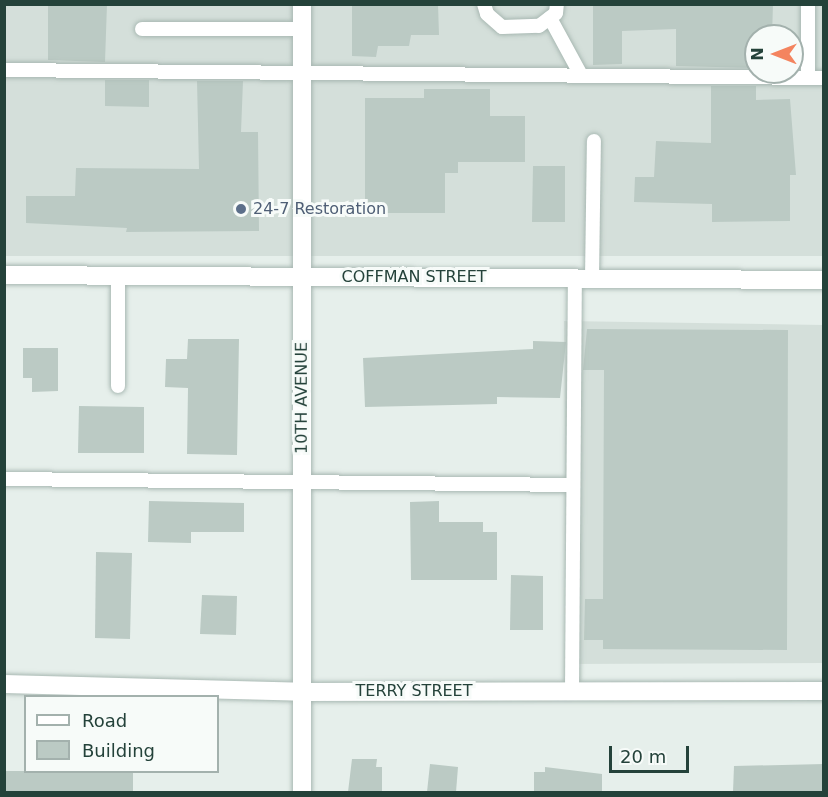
<!DOCTYPE html>
<style>
body{margin:0}
#map{position:relative;width:828px;height:797px;overflow:hidden;background:#e6efeb;font-family:"DejaVu Sans",sans-serif}
div>[style]{position:absolute}
.built>*{inset:0;background:#d4dfda}
.building>*{inset:0;background:#bbcac4}
.roads{filter:drop-shadow(0 0 2px #a8b8b2) drop-shadow(0 0 2px #a8b8b2)}
.service>*{height:14px;margin:-7px;padding:0 7px;transform-origin:7px;border-radius:7px;background:#fff}
.minor>*{height:18px;margin:-9px;padding:0 9px;transform-origin:9px;border-radius:9px;background:#fff}
.dots>*{width:16px;height:16px;translate:-50% -50%;box-sizing:border-box;border:3px solid #f7fbf9;border-radius:50%}
span{translate:-50% -50%;white-space:nowrap;text-align:center;line-height:1.15;-webkit-text-stroke:6px #f7fbf9;paint-order:stroke}
.service-label{font-size:16px;color:#4e5e75}
.left{translate:0 -50%;text-align:left}
.street-label{font-size:16px;color:#24423a}
.frame{position:absolute;inset:0;border:6px solid #24423a;pointer-events:none}
.legend{position:absolute;left:24px;top:695px;width:195px;height:78px;box-sizing:border-box;background:#f7fbf9;border:2px solid #a3b1ad;margin:0;padding:8px 10px;list-style:none;font-size:18px;color:#24423a}
.legend li{display:flex;align-items:center;gap:12px;height:30px}
.legend b{width:30px;border:2px solid #a3b1ad}
.north{position:absolute;left:744px;top:24px;width:60px;height:60px;box-sizing:border-box;background:#f7fbf9;border:2px solid #a3b1ad;border-radius:50%;rotate:270deg;font-size:16px;font-weight:700;line-height:24px;text-align:center;color:#24423a}
.north::after{content:'';display:block;margin:auto;width:21px;height:27px;background:#f4845f;clip-path:polygon(50% 0,100% 100%,50% 72%,0 100%)}
.scale{position:absolute;left:609px;top:746px;width:80px;height:27px;box-sizing:border-box;border:3px solid #24423a;border-top:0;padding-left:8px;font-size:18px;line-height:21px;white-space:nowrap;color:#24423a;-webkit-text-stroke:4px #f7fbf9;paint-order:stroke}
</style>
<div id="map">
<div class="built">
<i style="clip-path:polygon(evenodd,5px 5px,823px 5px,823px 256px,5px 256px,5px 5px,756px 36px,792px 36px,792px 72px,756px 72px,756px 36px)"></i>
<i style="clip-path:polygon(564px 321px,823px 325px,823px 663px,567px 664px)"></i>
</div>
<div class="building">
<i style="clip-path:polygon(48px 4px,107px 4px,105px 62px,48px 60px)"></i>
<i style="clip-path:polygon(352px 4px,438px 4px,439px 35px,411px 35px,409px 46px,378px 46px,376px 57px,352px 56px)"></i>
<i style="clip-path:polygon(593px 4px,773px 4px,772px 36px,756px 36px,756px 68px,676px 66px,676px 29px,622px 31px,622px 64px,593px 65px)"></i>
<i style="clip-path:polygon(105px 80px,149px 80px,149px 107px,105px 106px)"></i>
<i style="clip-path:polygon(197px 81px,243px 81px,241px 132px,258px 132px,259px 231px,126px 232px,127px 228px,26px 223px,26px 196px,75px 196px,76px 168px,199px 169px)"></i>
<i style="clip-path:polygon(711px 86px,756px 86px,756px 100px,790px 99px,796px 175px,790px 175px,790px 221px,712px 222px,712px 204px,634px 202px,635px 177px,654px 177px,656px 141px,711px 143px)"></i>
<i style="clip-path:polygon(424px 89px,490px 89px,490px 116px,525px 116px,525px 162px,458px 162px,458px 173px,445px 173px,445px 213px,365px 213px,365px 98px,424px 98px)"></i>
<i style="clip-path:polygon(533px 166px,565px 166px,565px 222px,532px 222px)"></i>
<i style="clip-path:polygon(587px 329px,788px 330px,787px 650px,603px 649px,603px 640px,584px 640px,585px 599px,603px 599px,604px 370px,583px 370px)"></i>
<i style="clip-path:polygon(188px 339px,239px 339px,237px 455px,187px 454px,188px 388px,165px 387px,166px 359px,187px 359px)"></i>
<i style="clip-path:polygon(533px 341px,566px 342px,560px 398px,497px 397px,497px 404px,365px 407px,363px 358px,533px 349px)"></i>
<i style="clip-path:polygon(23px 348px,58px 348px,58px 391px,32px 392px,32px 378px,23px 378px)"></i>
<i style="clip-path:polygon(79px 406px,144px 407px,144px 453px,78px 453px)"></i>
<i style="clip-path:polygon(149px 501px,244px 503px,244px 532px,191px 532px,191px 543px,148px 542px)"></i>
<i style="clip-path:polygon(439px 501px,439px 522px,483px 522px,483px 532px,497px 532px,497px 580px,411px 580px,410px 502px)"></i>
<i style="clip-path:polygon(96px 552px,132px 553px,130px 639px,95px 638px)"></i>
<i style="clip-path:polygon(511px 575px,543px 576px,543px 630px,510px 630px)"></i>
<i style="clip-path:polygon(202px 595px,237px 596px,236px 635px,200px 634px)"></i>
<i style="clip-path:polygon(352px 759px,377px 759px,376px 767px,382px 767px,382px 792px,348px 792px)"></i>
<i style="clip-path:polygon(430px 764px,458px 767px,456px 792px,427px 792px)"></i>
<i style="clip-path:polygon(824px 764px,824px 792px,733px 792px,734px 766px)"></i>
<i style="clip-path:polygon(545px 767px,602px 774px,602px 792px,534px 792px,534px 772px,545px 772px)"></i>
<i style="clip-path:polygon(4px 771px,133px 771px,133px 792px,4px 792px)"></i>
</div>
<div class="roads">
<div class="service">
<i style="left:484px;top:4px;width:10px;rotate:73deg"></i>
<i style="left:487px;top:14px;width:20px;rotate:41deg"></i>
<i style="left:502px;top:27px;width:37px;rotate:-2deg"></i>
<i style="left:539px;top:26px;width:21px;rotate:-37deg"></i>
<i style="left:556px;top:13px;width:9px;rotate:-84deg"></i>
<i style="left:550px;top:18px;width:65px;rotate:61.5deg"></i>
<i style="left:142px;top:29px;width:160px"></i>
<i style="left:4px;top:70px;width:820px;rotate:0.56deg"></i>
<i style="left:808px;top:78px;width:74px;rotate:-90deg"></i>
<i style="left:118px;top:276px;width:110px;rotate:90deg"></i>
<i style="left:592px;top:278px;width:137px;rotate:-89.2deg"></i>
<i style="left:4px;top:479px;width:569px;rotate:0.6deg"></i>
<i style="left:572px;top:691px;width:413px;rotate:-89.6deg"></i>
</div>
<div class="minor">
<i style="left:4px;top:275px;width:820px;rotate:0.35deg"></i>
<i style="left:4px;top:684px;width:298px;rotate:1.5deg"></i>
<i style="left:302px;top:692px;width:522px;rotate:-0.11deg"></i>
<i style="left:302px;top:792px;width:788px;rotate:-90deg"></i>
</div>
</div>
<div class="dots">
<i style="left:241px;top:209px;background:#5c6f8a"></i>
</div>
<div class="service-label">
<span class="left" style="left:253px;top:209px">24-7 Restoration</span>
</div>
<div class="street-label">
<span style="left:414px;top:277px">COFFMAN STREET</span>
<span style="left:302px;top:398px;rotate:-90deg">10TH AVENUE</span>
<span style="left:414px;top:691px">TERRY STREET</span>
</div>
<div class="frame"></div>
<ul class="legend">
<li><b style="height:8px;background:#fff"></b>Road</li>
<li><b style="height:16px;background:#bbcac4"></b>Building</li>
</ul>
<div class="north">N</div>
<div class="scale">20 m</div>
</div>
